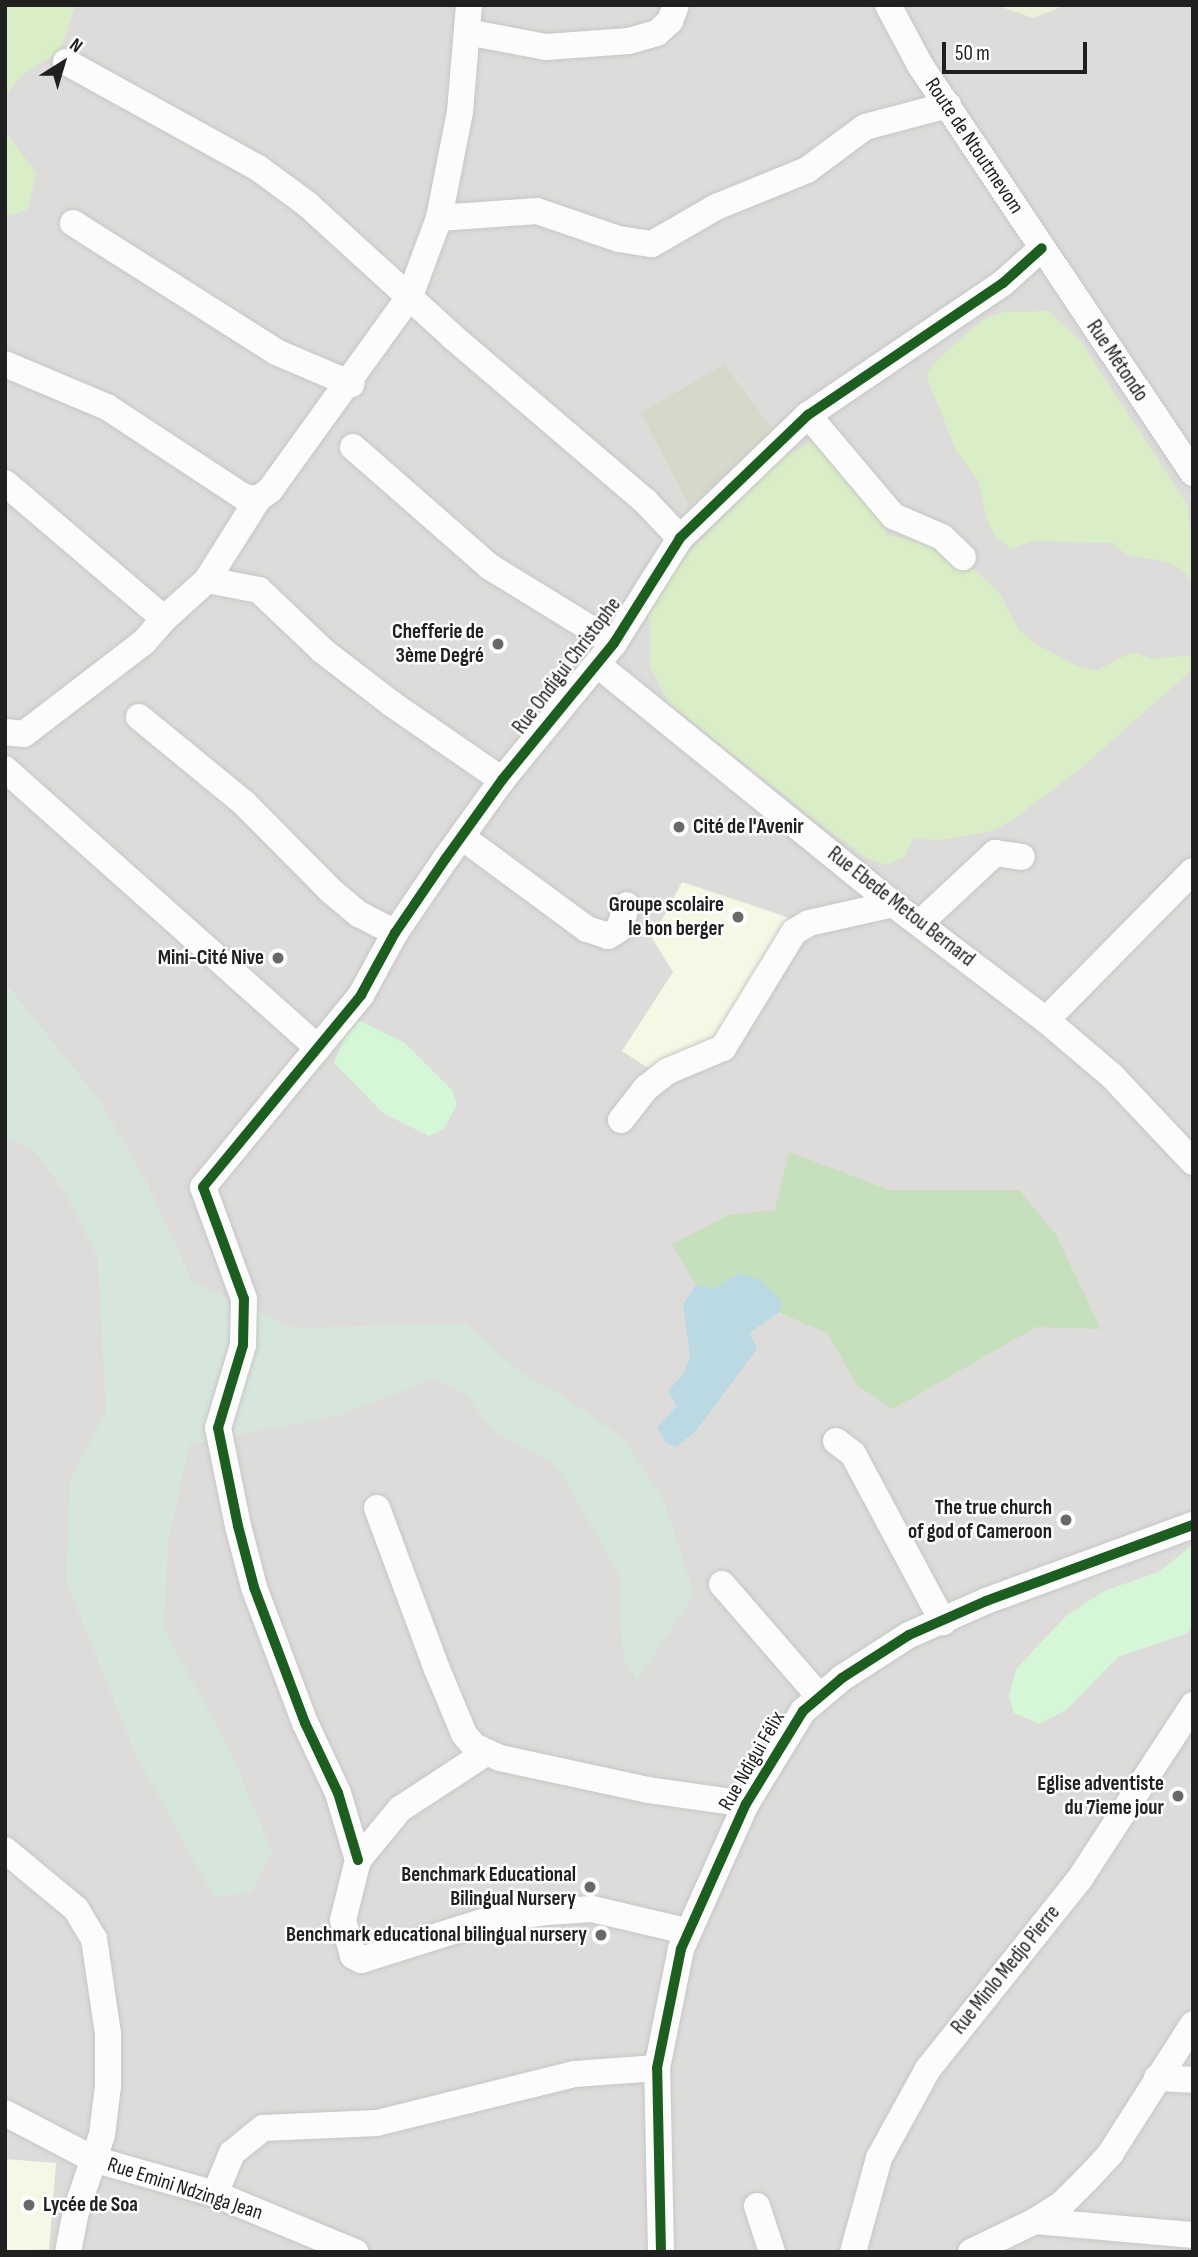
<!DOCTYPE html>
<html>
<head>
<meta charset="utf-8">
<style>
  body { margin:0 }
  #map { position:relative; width:1198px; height:2257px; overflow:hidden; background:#eeede9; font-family:"Sofia Sans Condensed",sans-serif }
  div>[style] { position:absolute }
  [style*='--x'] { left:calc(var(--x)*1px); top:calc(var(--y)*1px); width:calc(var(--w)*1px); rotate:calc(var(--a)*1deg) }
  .residential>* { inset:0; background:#dddcda }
  .education>* { inset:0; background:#f6f7e5 }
  .construction>* { inset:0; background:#d7d8ca }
  .farmland>* { inset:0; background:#edefdb }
  .grass>* { inset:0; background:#d9eec6 }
  .forest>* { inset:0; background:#c6dfbc }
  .wetland>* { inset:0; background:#d6e6dd }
  .park>* { inset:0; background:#d5f6d7 }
  .water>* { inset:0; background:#bad9e3 }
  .roads { filter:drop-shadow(0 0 2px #c7c6c5) drop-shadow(0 0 2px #c7c6c5) }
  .minor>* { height:26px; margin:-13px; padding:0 13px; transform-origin:13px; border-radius:13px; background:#fcfcfc }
  .cycleway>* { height:10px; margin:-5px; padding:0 5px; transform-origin:5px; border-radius:5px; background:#1b5e20 }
  .dots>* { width:19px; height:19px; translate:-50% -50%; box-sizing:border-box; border:4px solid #fff; border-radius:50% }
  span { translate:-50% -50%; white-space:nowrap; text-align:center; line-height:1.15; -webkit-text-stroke:5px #fff; paint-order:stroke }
  .street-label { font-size:21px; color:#202020 }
  .poi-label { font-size:21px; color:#202020; font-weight:700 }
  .right { translate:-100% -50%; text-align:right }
  .left { translate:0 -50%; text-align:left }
  .frame { position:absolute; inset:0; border:7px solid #202020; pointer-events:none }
  .north { position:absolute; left:28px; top:28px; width:70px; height:70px; -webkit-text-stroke:5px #fff; paint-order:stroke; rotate:37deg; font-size:19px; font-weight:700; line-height:28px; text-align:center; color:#202020 }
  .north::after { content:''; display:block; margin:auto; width:24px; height:32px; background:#202020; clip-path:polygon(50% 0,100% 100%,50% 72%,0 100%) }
  .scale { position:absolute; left:942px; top:42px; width:145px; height:32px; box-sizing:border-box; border:4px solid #202020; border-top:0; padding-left:9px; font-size:21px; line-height:24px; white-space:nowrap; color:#202020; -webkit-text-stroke:5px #fff; paint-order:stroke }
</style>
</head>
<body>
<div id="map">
  <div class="residential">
    <div style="clip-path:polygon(75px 5px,996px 5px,1033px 17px,1066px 5px,1193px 5px,1193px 2252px,5px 2252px,5px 1139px,33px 1148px,64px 1190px,98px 1257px,107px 1412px,294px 1328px,192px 1282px,148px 1186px,100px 1102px,5px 983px,5px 216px,28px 209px,36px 173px,5px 132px,5px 96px,20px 76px,60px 51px)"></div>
  </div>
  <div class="education">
    <div style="clip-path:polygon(682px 882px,790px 918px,721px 1043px,648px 1068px,622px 1051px,673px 972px,652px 938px)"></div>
    <div style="clip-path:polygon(5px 2159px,56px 2163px,49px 2249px,5px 2252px)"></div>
  </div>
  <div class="construction">
    <div style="clip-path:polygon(724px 364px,776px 434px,689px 505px,641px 413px)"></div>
  </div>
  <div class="farmland">
    <div style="clip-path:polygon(996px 5px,1066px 5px,1033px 18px)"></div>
  </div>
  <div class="grass">
    <div style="clip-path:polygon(5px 5px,75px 5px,60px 51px,20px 76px,5px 96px)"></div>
    <div style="clip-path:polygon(5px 132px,36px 173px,28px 209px,5px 216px)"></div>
    <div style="clip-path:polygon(1048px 311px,1080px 341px,1188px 506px,1193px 583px,1184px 571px,1167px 562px,1128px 555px,1111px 543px,1031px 541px,1012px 549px,996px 538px,987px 520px,979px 482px,956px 450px,926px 375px,938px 359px,984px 319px,1004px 312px)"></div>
    <div style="clip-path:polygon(843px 436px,887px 535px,949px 548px,998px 591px,1019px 630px,1036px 644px,1075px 665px,1096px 671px,1132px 652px,1152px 659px,1193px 655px,1193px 669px,1081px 768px,1011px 821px,993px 831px,953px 838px,934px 841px,914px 837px,905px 856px,887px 865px,865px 857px,809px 815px,668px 702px,650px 666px,650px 624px,644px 605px,671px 571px,785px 456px,821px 437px)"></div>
  </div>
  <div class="forest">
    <div style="clip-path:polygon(789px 1152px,889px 1190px,1019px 1190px,1056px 1235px,1101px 1329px,1036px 1327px,893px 1409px,857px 1385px,828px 1334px,779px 1312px,783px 1302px,740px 1273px,714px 1288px,696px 1285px,672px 1244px,728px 1215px,775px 1210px)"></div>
  </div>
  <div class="wetland">
    <div style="clip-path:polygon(5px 983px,100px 1102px,148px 1186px,192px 1282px,294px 1328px,466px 1323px,521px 1373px,560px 1394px,625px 1440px,665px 1503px,694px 1594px,637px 1681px,624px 1660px,619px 1619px,620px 1576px,557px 1466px,491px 1430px,468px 1396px,435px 1378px,338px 1416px,190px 1444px,168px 1543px,164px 1628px,232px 1755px,272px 1852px,252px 1892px,214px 1897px,136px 1755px,66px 1580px,70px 1480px,106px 1412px,98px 1257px,64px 1190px,33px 1148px,5px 1139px)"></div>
  </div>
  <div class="park">
    <div style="clip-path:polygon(359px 1020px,405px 1043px,452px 1090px,457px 1104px,444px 1129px,429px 1136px,383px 1113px,334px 1063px,345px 1037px)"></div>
    <div style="clip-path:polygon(1193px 1545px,1193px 1627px,1186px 1634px,1118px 1657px,1066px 1710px,1040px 1724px,1014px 1713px,1009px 1697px,1016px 1669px,1067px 1615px,1104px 1591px,1158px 1572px)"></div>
  </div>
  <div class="water">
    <div style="clip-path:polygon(740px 1273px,759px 1279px,783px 1302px,779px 1312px,750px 1333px,757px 1349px,695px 1432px,676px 1447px,666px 1443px,657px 1427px,677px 1406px,668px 1391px,684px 1373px,690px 1356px,683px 1304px,696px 1285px,714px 1288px)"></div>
  </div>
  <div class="roads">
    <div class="minor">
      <div style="--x:888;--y:5;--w:68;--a:61.9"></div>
      <div style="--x:920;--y:65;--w:491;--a:56.2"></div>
      <div style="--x:467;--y:32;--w:80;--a:10.8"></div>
      <div style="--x:546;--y:47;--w:83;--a:-4.1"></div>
      <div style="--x:629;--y:41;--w:29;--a:-16"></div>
      <div style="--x:657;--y:33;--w:18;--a:-43"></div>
      <div style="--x:670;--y:21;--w:17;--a:-69"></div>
      <div style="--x:66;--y:62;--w:219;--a:28.9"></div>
      <div style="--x:258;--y:168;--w:61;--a:36.3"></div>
      <div style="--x:307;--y:204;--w:197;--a:42.3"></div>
      <div style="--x:453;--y:337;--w:253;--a:40.5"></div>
      <div style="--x:645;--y:501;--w:51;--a:46.6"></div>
      <div style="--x:439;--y:218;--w:98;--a:-4.1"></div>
      <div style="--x:537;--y:211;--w:87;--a:18.9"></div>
      <div style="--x:619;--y:239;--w:33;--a:9"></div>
      <div style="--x:652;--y:244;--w:74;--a:-30"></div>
      <div style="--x:716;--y:207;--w:98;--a:-22.1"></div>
      <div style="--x:807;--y:170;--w:72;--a:-36.6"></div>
      <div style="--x:865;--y:127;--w:86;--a:-14.8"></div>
      <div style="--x:73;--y:223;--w:241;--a:32.4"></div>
      <div style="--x:276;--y:352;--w:82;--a:23.1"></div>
      <div style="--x:5;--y:364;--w:111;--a:22.9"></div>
      <div style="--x:107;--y:407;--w:164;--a:33.3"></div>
      <div style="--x:244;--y:497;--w:14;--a:8"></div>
      <div style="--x:258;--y:499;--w:15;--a:-37"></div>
      <div style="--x:270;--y:490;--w:239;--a:-54.2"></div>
      <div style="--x:410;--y:296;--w:83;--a:-69.6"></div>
      <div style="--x:439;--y:218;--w:108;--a:-78.8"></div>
      <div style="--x:460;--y:112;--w:107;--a:-85.2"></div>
      <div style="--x:808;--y:415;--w:132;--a:49.9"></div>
      <div style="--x:893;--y:516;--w:53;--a:23.2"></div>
      <div style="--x:942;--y:537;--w:29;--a:44"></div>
      <div style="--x:353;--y:447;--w:182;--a:41.2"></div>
      <div style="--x:490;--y:567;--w:145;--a:31.5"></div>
      <div style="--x:5;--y:483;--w:209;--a:40.5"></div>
      <div style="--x:164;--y:619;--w:58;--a:-42.2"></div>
      <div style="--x:207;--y:580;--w:96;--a:-57.8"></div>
      <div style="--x:207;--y:580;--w:53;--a:10.9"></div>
      <div style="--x:259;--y:590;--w:88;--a:43.6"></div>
      <div style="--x:323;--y:651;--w:87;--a:37.5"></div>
      <div style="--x:392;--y:704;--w:134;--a:34.6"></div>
      <div style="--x:598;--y:665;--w:380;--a:39"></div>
      <div style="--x:893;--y:904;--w:192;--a:37.2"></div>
      <div style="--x:1046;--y:1020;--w:87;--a:40.3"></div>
      <div style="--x:1112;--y:1076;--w:118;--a:46.7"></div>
      <div style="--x:139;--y:717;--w:136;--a:39.3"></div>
      <div style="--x:244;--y:803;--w:122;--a:45.3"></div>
      <div style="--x:330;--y:890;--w:38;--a:40"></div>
      <div style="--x:359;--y:914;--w:41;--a:27.8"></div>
      <div style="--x:5;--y:732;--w:19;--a:6"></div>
      <div style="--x:24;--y:734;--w:151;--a:-37.5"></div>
      <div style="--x:144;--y:642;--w:30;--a:-49"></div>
      <div style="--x:5;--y:769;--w:419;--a:41.7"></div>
      <div style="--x:462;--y:837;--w:155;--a:36.4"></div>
      <div style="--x:587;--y:929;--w:22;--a:18"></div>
      <div style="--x:608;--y:936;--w:13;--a:-32"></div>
      <div style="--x:619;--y:929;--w:25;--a:-72"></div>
      <div style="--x:920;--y:923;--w:103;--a:-43"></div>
      <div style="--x:995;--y:853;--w:27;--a:8"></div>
      <div style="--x:1046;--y:1020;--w:209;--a:-45.4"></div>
      <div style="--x:621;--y:1120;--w:41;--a:-52"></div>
      <div style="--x:646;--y:1088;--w:28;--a:-38"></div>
      <div style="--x:668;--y:1071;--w:60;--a:-22.7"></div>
      <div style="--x:723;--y:1048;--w:136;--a:-58.5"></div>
      <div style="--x:794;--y:932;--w:17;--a:-31"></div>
      <div style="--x:809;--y:923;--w:86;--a:-12.7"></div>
      <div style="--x:836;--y:1441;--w:21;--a:37"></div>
      <div style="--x:853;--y:1454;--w:191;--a:61.8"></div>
      <div style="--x:377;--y:1508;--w:172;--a:69.6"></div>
      <div style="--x:437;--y:1669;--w:70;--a:67.4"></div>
      <div style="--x:464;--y:1734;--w:16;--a:50"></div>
      <div style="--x:474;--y:1746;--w:29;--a:25"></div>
      <div style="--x:500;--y:1758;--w:151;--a:12.2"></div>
      <div style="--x:648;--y:1790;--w:99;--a:8.1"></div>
      <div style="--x:722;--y:1584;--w:148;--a:49.1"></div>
      <div style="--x:484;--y:1754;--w:100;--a:146.8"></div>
      <div style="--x:400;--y:1809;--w:66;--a:129.5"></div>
      <div style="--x:358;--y:1860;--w:62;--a:104"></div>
      <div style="--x:343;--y:1920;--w:37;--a:74"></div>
      <div style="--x:353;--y:1956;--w:9;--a:27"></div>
      <div style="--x:361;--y:1960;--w:134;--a:-17.4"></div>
      <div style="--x:489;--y:1920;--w:59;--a:-7.9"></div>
      <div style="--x:547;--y:1912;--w:45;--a:-3.8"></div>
      <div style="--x:592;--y:1909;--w:97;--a:13.2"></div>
      <div style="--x:5;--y:1850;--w:92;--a:39.7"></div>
      <div style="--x:76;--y:1909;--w:35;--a:59"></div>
      <div style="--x:94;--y:1939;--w:96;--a:81.6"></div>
      <div style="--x:108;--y:2034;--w:52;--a:90"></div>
      <div style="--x:108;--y:2086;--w:49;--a:97"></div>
      <div style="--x:102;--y:2135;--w:80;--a:108.9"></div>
      <div style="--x:76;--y:2211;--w:42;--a:101"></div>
      <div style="--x:358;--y:1860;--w:70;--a:-106.6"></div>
      <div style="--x:338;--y:1793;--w:77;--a:-115.2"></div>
      <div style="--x:305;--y:1723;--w:145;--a:-110.6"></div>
      <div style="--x:254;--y:1587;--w:63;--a:-104.7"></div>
      <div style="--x:238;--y:1526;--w:100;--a:-101.5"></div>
      <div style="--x:218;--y:1428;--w:87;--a:-73.2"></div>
      <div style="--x:243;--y:1345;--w:46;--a:-88.8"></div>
      <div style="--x:244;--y:1299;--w:119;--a:-110.1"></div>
      <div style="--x:203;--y:1187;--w:249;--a:-50.5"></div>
      <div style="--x:361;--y:995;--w:71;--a:-61.3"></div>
      <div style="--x:395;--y:933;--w:91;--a:-55.8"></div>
      <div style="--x:446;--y:858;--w:96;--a:-54.3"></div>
      <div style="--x:502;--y:780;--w:177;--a:-50.7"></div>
      <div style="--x:614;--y:643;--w:124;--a:-57.8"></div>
      <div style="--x:680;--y:538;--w:178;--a:-43.9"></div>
      <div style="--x:808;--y:415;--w:235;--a:-34.1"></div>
      <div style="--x:1003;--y:283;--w:52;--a:-41.9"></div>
      <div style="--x:1157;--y:2078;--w:36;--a:3"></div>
      <div style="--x:5;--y:2113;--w:99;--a:27.6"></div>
      <div style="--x:93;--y:2159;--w:127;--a:16"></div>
      <div style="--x:215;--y:2194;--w:152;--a:22.5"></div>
      <div style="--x:215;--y:2194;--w:44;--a:-67.5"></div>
      <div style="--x:232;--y:2153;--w:40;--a:-39"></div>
      <div style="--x:263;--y:2128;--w:114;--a:-2.5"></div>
      <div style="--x:377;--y:2123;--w:204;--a:-13.9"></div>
      <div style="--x:575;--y:2074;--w:82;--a:-4.2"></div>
      <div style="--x:757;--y:2206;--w:48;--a:71.9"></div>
      <div style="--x:1035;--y:2221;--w:159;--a:5.1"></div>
      <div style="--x:661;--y:2252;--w:184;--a:-91.2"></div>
      <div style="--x:657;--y:2068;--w:121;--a:-78.6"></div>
      <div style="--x:681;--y:1949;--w:159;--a:-65.9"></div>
      <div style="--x:746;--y:1804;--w:109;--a:-58.5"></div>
      <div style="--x:803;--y:1711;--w:51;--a:-40.2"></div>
      <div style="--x:842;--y:1678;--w:80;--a:-32.7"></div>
      <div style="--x:909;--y:1635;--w:84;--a:-23.8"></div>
      <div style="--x:986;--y:1601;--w:221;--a:-20.2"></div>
      <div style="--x:853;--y:2252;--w:98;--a:-74.5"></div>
      <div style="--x:879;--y:2158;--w:102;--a:-61.2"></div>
      <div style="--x:928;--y:2069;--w:242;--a:-51.4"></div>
      <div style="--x:1079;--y:1880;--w:209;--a:-56.9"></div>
      <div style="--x:971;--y:2252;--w:71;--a:-25.8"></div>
      <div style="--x:1035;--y:2221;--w:32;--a:-32"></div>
      <div style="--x:1062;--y:2204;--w:37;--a:-45"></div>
      <div style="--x:1088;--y:2178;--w:33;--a:-47"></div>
      <div style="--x:1110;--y:2154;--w:154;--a:-57.4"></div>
    </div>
  </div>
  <div class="cycleway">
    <div style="--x:358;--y:1860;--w:70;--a:-106.6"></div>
    <div style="--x:338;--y:1793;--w:77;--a:-115.2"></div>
    <div style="--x:305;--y:1723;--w:145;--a:-110.6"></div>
    <div style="--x:254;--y:1587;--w:63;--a:-104.7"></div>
    <div style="--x:238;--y:1526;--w:100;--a:-101.5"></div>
    <div style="--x:218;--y:1428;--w:87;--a:-73.2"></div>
    <div style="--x:243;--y:1345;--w:46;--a:-88.8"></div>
    <div style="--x:244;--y:1299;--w:119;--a:-110.1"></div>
    <div style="--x:203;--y:1187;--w:249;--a:-50.5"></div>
    <div style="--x:361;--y:995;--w:71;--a:-61.3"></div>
    <div style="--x:395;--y:933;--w:91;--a:-55.8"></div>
    <div style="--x:446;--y:858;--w:96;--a:-54.3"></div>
    <div style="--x:502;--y:780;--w:177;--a:-50.7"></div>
    <div style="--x:614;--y:643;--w:124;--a:-57.8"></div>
    <div style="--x:680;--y:538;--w:178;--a:-43.9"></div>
    <div style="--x:808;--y:415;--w:235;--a:-34.1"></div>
    <div style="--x:1003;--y:283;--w:52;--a:-41.9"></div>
    <div style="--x:661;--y:2252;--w:184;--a:-91.2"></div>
    <div style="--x:657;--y:2068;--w:121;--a:-78.6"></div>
    <div style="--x:681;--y:1949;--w:159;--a:-65.9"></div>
    <div style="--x:746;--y:1804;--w:109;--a:-58.5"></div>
    <div style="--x:803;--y:1711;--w:51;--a:-40.2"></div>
    <div style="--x:842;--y:1678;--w:80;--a:-32.7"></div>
    <div style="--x:909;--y:1635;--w:84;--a:-23.8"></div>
    <div style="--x:986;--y:1601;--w:221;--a:-20.2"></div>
  </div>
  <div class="dots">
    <div style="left:498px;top:644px;background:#686866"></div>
    <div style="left:679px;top:827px;background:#686866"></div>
    <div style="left:738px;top:917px;background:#686866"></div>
    <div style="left:278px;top:958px;background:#686866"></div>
    <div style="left:1066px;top:1520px;background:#686866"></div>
    <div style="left:1178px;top:1796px;background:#686866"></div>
    <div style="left:590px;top:1887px;background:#686866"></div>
    <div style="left:601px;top:1935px;background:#686866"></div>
    <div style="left:29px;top:2205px;background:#686866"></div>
  </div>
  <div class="street-label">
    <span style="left:974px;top:146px;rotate:56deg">Route de Ntoutmevom</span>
    <span style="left:1117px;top:361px;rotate:56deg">Rue Métondo</span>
    <span style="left:567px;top:666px;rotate:-53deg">Rue Ondigui Christophe</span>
    <span style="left:901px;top:907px;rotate:38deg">Rue Ebede Metou Bernard</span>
    <span style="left:752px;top:1761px;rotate:-60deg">Rue Ndigui Félix</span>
    <span style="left:1006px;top:1970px;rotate:-51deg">Rue Minlo Medjo Pierre</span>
    <span style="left:185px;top:2189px;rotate:18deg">Rue Emini Ndzinga Jean</span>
  </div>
  <div class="poi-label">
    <span class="right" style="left:484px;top:644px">Chefferie de<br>3ème Degré</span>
    <span class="left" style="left:693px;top:827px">Cité de l'Avenir</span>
    <span class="right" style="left:724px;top:917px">Groupe scolaire<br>le bon berger</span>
    <span class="right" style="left:264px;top:958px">Mini-Cité Nive</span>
    <span class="right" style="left:1052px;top:1520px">The true church<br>of god of Cameroon</span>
    <span class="right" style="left:1164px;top:1796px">Eglise adventiste<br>du 7ieme jour</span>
    <span class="right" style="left:576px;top:1887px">Benchmark Educational<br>Bilingual Nursery</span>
    <span class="right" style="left:587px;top:1935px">Benchmark educational bilingual nursery</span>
    <span class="left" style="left:43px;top:2205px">Lycée de Soa</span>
  </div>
  <div class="frame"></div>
  <div class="north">N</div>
  <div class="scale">50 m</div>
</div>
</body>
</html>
